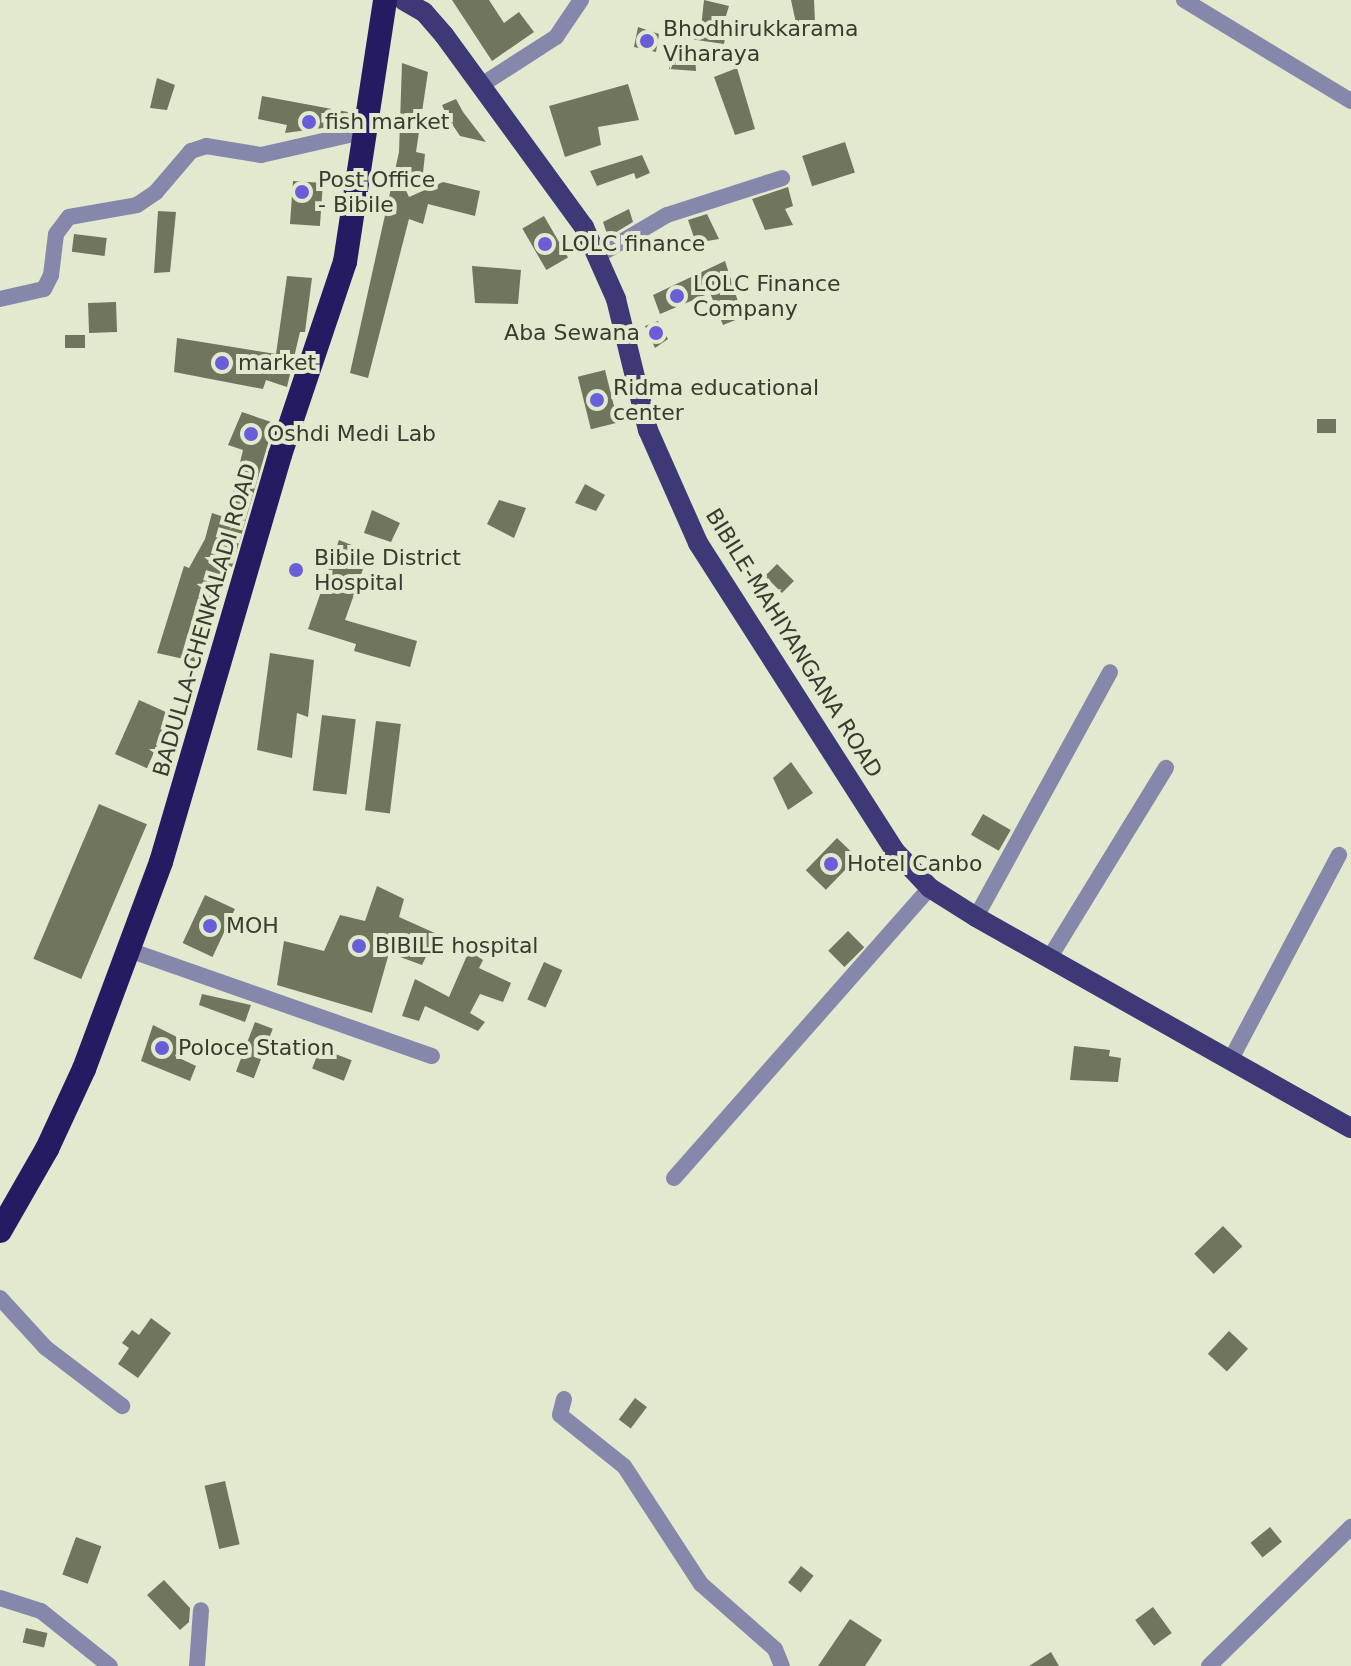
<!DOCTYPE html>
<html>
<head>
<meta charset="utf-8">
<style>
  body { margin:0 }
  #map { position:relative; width:1351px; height:1666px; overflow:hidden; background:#e3e9ce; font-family:"DejaVu Sans",sans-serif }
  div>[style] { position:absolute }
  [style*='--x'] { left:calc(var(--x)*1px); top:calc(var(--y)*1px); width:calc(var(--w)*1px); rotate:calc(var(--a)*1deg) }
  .building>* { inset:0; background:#70755d; transform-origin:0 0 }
  .minor>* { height:16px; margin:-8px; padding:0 8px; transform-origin:8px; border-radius:8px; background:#8587ab }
  .major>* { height:20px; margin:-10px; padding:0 10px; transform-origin:10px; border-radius:10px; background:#3c3976 }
  .highway>* { height:24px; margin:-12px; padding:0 12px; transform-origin:12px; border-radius:12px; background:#251b62 }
  .dots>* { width:22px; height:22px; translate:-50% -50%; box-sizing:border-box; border:4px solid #e3e9ce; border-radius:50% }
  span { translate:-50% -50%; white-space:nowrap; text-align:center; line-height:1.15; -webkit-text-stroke:8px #e3e9ce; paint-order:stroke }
  .poi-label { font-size:22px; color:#383b30 }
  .left { translate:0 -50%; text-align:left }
  .right { translate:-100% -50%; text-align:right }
  .street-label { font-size:22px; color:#383b30 }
</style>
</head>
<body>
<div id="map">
  <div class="building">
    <div style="clip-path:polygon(452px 0,489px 0,504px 23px,519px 12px,534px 32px,492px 61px)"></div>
    <div style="clip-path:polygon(704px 0,729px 6px,721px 32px,726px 33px,724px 44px,690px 39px,691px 25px,701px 27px)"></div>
    <div style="clip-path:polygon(791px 0,814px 0,815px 22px,796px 23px)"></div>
    <div style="clip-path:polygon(638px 27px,659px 34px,656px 52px,634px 47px)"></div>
    <div style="clip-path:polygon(669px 55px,695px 56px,696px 71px,669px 69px)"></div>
    <div style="clip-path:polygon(402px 63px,428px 72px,416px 152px,425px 154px,423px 173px,403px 184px,409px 197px,443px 182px,480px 191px,475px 216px,428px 204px,423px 224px,409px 219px,368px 378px,350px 373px,399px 152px)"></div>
    <div style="clip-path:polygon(737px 68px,755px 129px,735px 135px,714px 77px)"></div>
    <div style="clip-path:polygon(157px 78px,175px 85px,167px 110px,150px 108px)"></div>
    <div style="clip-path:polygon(628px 84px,639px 120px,598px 127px,601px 145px,565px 157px,549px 106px)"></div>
    <div style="clip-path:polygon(262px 96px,348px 112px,345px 125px,285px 133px,287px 125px,258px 119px)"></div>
    <div style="clip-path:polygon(456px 99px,463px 112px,486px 142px,460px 136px,448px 118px,442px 105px)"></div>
    <div style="left:845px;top:142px;width:32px;height:45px;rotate:72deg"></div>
    <div style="clip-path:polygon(642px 155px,650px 173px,636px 179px,634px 173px,597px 186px,590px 171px)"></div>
    <div style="left:293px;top:181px;width:30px;height:43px;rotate:4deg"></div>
    <div style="clip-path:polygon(788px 187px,793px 206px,785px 209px,793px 225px,765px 230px,752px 199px)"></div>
    <div style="clip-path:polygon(629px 209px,633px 222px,608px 237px,603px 222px)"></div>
    <div style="clip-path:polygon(158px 211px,176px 212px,170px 272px,154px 273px)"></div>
    <div style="clip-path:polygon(707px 214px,719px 239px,696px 243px,688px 220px)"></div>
    <div style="left:544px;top:216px;width:48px;height:25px;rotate:60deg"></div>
    <div style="left:74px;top:234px;width:33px;height:18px;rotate:7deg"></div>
    <div style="clip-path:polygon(725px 261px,743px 317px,723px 325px,710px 293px,660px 314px,653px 295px)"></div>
    <div style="clip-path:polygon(472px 266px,521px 270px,518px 304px,475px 303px)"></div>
    <div style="clip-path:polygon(287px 276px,312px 278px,305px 332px,300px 332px,287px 387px,266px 380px,263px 389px,174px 372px,177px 338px,276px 354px)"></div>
    <div style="left:116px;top:302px;width:30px;height:28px;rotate:88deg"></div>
    <div style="clip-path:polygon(658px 321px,668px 339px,655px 348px,645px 326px)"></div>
    <div style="left:65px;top:335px;width:20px;height:13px"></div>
    <div style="left:605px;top:370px;width:54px;height:28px;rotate:76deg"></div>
    <div style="clip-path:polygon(242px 412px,274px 423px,232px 567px,224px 564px,197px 662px,157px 653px,184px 566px,189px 568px,205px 539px,212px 513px,224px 517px,232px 496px,243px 450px,228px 445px)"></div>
    <div style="left:1317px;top:419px;width:19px;height:14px"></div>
    <div style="clip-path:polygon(585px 484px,605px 495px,596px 511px,575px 503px)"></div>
    <div style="clip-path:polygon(499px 500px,526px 508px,514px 538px,487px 524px)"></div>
    <div style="clip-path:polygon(372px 510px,400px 523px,391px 542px,364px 533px)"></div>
    <div style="clip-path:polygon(339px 540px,369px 552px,345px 620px,417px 641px,410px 667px,354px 651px,356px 644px,308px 629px)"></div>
    <div style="left:777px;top:564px;width:24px;height:17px;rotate:45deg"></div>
    <div style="clip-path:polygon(270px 653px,314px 660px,308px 717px,297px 713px,292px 758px,257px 750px)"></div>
    <div style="left:139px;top:700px;width:35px;height:59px;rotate:24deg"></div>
    <div style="left:322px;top:715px;width:34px;height:76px;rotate:7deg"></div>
    <div style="left:376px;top:721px;width:25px;height:90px;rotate:7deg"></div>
    <div style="clip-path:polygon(791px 762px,813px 793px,788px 810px,773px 778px)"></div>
    <div style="left:99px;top:804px;width:52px;height:168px;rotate:23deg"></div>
    <div style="left:983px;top:814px;width:32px;height:24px;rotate:30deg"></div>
    <div style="left:837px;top:838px;width:28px;height:45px;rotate:44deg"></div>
    <div style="clip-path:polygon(377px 886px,404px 899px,399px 917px,437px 934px,422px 965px,389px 953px,372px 1013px,277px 985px,284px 941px,324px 951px,340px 915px,365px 921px)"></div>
    <div style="left:205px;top:895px;width:33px;height:53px;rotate:25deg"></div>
    <div style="left:848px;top:931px;width:23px;height:28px;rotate:45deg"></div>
    <div style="clip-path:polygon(469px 951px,483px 960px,479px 968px,511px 983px,503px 1002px,480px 994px,470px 1013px,485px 1022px,478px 1031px,425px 1006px,419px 1021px,402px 1016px,415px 979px,449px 997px)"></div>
    <div style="left:544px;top:962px;width:20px;height:41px;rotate:24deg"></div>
    <div style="clip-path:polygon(202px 994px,251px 1005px,245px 1022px,199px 1005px)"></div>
    <div style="left:255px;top:1022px;width:19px;height:53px;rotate:21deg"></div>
    <div style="clip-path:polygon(153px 1025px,183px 1040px,175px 1056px,196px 1066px,190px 1081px,141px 1061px)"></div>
    <div style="clip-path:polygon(1074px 1046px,1110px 1050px,1109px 1056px,1121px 1058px,1118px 1082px,1070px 1080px)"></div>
    <div style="left:320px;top:1048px;width:34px;height:22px;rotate:21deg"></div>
    <div style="left:1223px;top:1226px;width:28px;height:40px;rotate:46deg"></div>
    <div style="clip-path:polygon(151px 1318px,171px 1333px,138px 1378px,118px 1364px,129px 1348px,122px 1343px,132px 1330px,139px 1335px)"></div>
    <div style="left:1229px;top:1331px;width:26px;height:31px;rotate:43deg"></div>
    <div style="left:635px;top:1398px;width:15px;height:27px;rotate:37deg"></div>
    <div style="left:225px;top:1481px;width:65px;height:21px;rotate:77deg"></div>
    <div style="left:1270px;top:1527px;width:19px;height:25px;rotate:51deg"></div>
    <div style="left:76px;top:1537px;width:27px;height:40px;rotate:20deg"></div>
    <div style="left:801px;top:1566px;width:16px;height:21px;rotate:38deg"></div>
    <div style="clip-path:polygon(164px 1580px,190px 1608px,189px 1622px,180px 1630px,147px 1595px)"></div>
    <div style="left:1153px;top:1607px;width:32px;height:22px;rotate:54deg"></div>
    <div style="clip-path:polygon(850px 1619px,882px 1640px,865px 1666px,818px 1666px)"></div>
    <div style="left:26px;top:1628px;width:22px;height:15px;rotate:13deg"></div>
    <div style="clip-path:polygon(1051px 1652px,1059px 1666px,1029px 1666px)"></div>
  </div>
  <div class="minor">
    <div style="--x:1184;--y:0;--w:195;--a:31.2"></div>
    <div style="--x:483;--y:84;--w:87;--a:-32.8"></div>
    <div style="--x:556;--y:37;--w:45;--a:-56"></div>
    <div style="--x:599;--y:255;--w:79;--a:-30.5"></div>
    <div style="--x:667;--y:215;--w:121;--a:-17.8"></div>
    <div style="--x:0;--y:299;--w:45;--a:-12.8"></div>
    <div style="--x:44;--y:289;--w:16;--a:-63"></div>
    <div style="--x:51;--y:275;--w:41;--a:-83"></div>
    <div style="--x:56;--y:234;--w:21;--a:-53"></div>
    <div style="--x:69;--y:217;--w:69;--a:-10"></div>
    <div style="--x:137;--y:205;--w:23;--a:-34"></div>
    <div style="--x:156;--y:192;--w:54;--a:-49.5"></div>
    <div style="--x:191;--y:151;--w:16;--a:-18"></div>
    <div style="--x:206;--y:146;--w:56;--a:9.3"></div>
    <div style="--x:261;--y:155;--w:104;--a:-12.8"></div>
    <div style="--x:976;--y:917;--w:279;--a:-61.3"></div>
    <div style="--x:129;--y:950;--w:321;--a:19.3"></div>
    <div style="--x:1050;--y:957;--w:222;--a:-58.5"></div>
    <div style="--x:1231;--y:1059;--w:231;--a:-62.1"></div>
    <div style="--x:674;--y:1178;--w:387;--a:-48.6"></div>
    <div style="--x:0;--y:1298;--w:68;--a:47.4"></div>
    <div style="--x:46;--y:1348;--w:96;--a:37.3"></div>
    <div style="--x:564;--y:1399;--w:16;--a:104"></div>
    <div style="--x:560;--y:1415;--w:82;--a:38.6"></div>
    <div style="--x:624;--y:1466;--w:141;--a:56.9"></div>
    <div style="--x:701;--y:1584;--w:98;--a:41.3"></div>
    <div style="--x:775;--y:1649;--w:18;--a:68"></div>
    <div style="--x:0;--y:1598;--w:43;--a:17.6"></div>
    <div style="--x:41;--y:1611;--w:88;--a:38.6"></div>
    <div style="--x:197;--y:1666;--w:56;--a:-85.9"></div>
    <div style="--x:1209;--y:1666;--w:199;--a:-44.4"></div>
  </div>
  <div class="major">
    <div style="--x:403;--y:0;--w:24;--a:30"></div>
    <div style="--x:424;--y:12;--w:30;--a:49"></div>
    <div style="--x:444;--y:35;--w:238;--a:53.9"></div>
    <div style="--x:584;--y:227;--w:79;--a:66"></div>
    <div style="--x:616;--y:299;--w:135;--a:76.3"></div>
    <div style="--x:648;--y:430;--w:124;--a:66.1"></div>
    <div style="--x:698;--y:543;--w:366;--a:57.4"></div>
    <div style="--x:895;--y:851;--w:51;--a:46.6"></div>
    <div style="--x:930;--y:888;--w:54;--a:32.2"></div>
    <div style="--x:976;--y:917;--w:430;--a:29.4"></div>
  </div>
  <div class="highway">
    <div style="--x:0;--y:1231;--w:95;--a:-60.2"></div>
    <div style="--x:47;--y:1149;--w:88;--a:-65.2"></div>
    <div style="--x:84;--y:1069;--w:221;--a:-69.6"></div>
    <div style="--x:161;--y:862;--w:424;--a:-73.7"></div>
    <div style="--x:280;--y:455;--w:204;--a:-71.4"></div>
    <div style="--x:345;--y:262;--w:265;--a:-81.3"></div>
  </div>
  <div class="dots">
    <div style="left:647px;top:41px;background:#685ed8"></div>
    <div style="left:309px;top:122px;background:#685ed8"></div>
    <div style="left:302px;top:192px;background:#685ed8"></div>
    <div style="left:545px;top:244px;background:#685ed8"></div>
    <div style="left:677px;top:296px;background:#685ed8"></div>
    <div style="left:656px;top:333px;background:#685ed8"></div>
    <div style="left:222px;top:363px;background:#685ed8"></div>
    <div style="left:597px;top:400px;background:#685ed8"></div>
    <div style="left:251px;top:434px;background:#685ed8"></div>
    <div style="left:296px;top:570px;background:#685ed8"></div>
    <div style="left:831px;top:864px;background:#685ed8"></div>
    <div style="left:210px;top:926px;background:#685ed8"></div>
    <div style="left:359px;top:946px;background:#685ed8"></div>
    <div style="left:162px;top:1048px;background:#685ed8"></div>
  </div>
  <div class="poi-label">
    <span class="left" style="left:663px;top:41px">Bhodhirukkarama<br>Viharaya</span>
    <span class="left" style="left:325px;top:122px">fish market</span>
    <span class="left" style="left:318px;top:192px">Post Office<br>- Bibile</span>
    <span class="left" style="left:561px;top:244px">LOLC finance</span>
    <span class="left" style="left:693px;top:296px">LOLC Finance<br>Company</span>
    <span class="right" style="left:640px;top:333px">Aba Sewana</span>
    <span class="left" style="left:238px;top:363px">market</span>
    <span class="left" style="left:613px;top:400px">Ridma educational<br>center</span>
    <span class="left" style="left:267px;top:434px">Oshdi Medi Lab</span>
    <span class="left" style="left:314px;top:570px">Bibile District<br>Hospital</span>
    <span class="left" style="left:847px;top:864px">Hotel Canbo</span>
    <span class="left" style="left:226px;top:926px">MOH</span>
    <span class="left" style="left:375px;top:946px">BIBILE hospital</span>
    <span class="left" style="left:178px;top:1048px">Poloce Station</span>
  </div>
  <div class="street-label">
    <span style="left:205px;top:620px;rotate:-74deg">BADULLA-CHENKALADI ROAD</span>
    <span style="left:794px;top:643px;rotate:58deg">BIBILE-MAHIYANGANA ROAD</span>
  </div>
</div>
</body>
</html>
